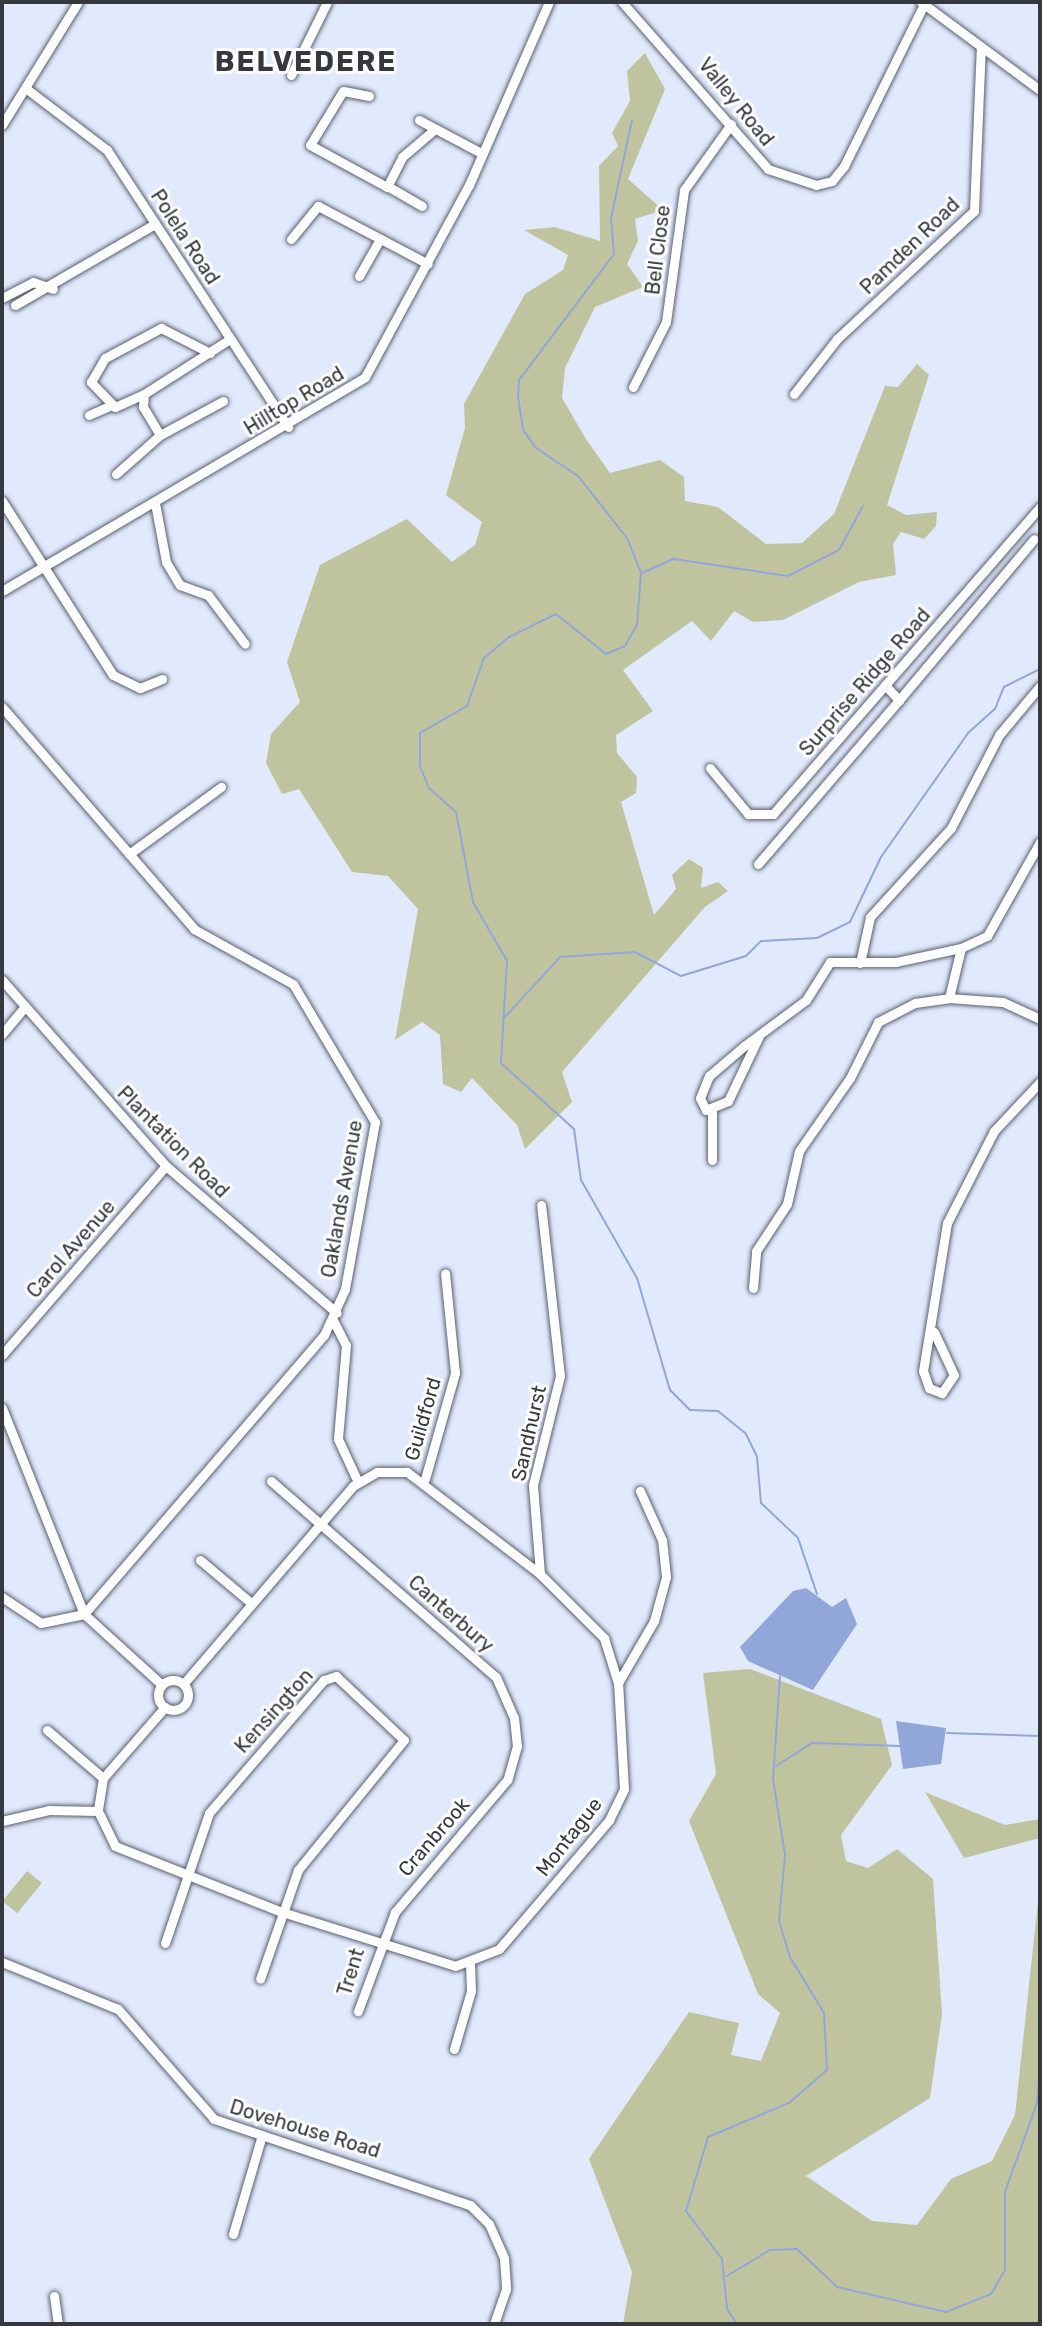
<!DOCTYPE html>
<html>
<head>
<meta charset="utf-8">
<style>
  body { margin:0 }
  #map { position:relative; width:1042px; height:2326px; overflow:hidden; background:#e1e9fc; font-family:Rubik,sans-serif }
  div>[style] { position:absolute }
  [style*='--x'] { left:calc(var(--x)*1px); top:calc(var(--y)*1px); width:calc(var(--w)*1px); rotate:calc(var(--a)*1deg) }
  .green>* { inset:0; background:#bfc49f; transform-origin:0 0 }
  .water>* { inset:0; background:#91a7d9 }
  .stream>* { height:2px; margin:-1px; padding:0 1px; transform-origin:1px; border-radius:1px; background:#91a7d9 }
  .roads { filter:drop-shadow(0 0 2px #596070) drop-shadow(0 0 2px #596070) }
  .street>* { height:9px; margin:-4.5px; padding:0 4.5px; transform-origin:4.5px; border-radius:4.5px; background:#fff }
  .street>.ring { margin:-4.5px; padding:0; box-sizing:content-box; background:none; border:9px solid #fff; border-radius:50% }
  span { translate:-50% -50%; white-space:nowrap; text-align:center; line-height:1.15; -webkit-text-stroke:6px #fff; paint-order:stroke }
  .street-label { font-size:20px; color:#35383f }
  .district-label { font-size:28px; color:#35383f; font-weight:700; letter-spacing:2px }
  .frame { position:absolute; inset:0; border:4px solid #35383f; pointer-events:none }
</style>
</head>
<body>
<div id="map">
  <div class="green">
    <div style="clip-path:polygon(645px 53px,665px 89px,628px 179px,663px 210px,635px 219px,638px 241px,627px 264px,643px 287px,595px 307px,565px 368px,562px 398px,586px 439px,610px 473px,660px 460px,684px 477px,685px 501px,718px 507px,766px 544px,802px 543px,834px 514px,885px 386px,898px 387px,917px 364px,929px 375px,887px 505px,906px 515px,937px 512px,936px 526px,924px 539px,901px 532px,893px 544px,896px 575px,859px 582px,783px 620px,753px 622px,734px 611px,711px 641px,692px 621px,623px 670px,653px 711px,616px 735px,617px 753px,637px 777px,636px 793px,621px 802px,654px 915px,676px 889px,672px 875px,689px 859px,703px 868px,701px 888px,718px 882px,728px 891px,705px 907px,562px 1072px,572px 1102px,525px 1149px,517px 1125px,472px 1078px,461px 1092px,443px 1084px,440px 1035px,422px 1022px,395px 1040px,418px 909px,388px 876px,352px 872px,299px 789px,282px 794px,266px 763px,271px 734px,300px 702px,287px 662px,320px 565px,407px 519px,452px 562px,475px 545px,482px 522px,446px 495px,465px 428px,464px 404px,525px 294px,563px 270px,568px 255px,524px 230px,555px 227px,600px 241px,599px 166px,618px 146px,612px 133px,630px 101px,627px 71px)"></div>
    <div style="clip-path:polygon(750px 1669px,881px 1719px,892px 1765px,841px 1835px,846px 1861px,868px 1868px,897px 1849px,933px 1879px,942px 2014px,930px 2098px,806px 2176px,872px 2221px,917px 2225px,951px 2179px,992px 2161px,1015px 2115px,1040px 1883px,1040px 2324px,623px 2324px,632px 2272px,589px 2159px,689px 2012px,739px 2023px,731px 2055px,761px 2061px,780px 2013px,758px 1994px,689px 1821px,716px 1774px,703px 1673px)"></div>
    <div style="clip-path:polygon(925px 1792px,1005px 1825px,1040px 1819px,1040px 1838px,964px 1858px)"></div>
    <div style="left:27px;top:1871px;width:19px;height:39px;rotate:39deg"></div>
  </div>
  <div class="water">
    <div style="clip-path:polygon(806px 1588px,832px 1607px,846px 1598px,857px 1624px,813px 1690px,748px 1661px,740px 1647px,793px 1591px)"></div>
    <div style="clip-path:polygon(896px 1721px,946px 1728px,941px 1764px,903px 1769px)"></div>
  </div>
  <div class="stream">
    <div style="--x:632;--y:120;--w:101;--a:102"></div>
    <div style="--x:611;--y:219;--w:35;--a:85"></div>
    <div style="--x:614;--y:254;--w:158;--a:127"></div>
    <div style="--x:519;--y:380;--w:17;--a:93"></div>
    <div style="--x:518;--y:397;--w:33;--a:81"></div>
    <div style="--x:523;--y:430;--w:22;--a:54"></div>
    <div style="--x:536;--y:448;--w:50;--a:33.7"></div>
    <div style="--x:578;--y:476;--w:79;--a:51.7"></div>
    <div style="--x:627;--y:538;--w:38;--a:68"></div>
    <div style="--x:641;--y:573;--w:52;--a:94.4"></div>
    <div style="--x:637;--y:625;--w:24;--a:120"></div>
    <div style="--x:625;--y:646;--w:21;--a:157"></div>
    <div style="--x:606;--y:654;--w:64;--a:-141.3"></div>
    <div style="--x:556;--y:614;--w:52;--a:153.9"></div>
    <div style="--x:509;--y:637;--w:33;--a:140"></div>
    <div style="--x:484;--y:658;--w:51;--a:109.5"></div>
    <div style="--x:467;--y:706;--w:54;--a:150.1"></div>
    <div style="--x:420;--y:733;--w:33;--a:90"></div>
    <div style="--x:420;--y:766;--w:24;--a:68"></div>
    <div style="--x:429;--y:788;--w:36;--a:42"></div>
    <div style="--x:456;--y:812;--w:92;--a:79.3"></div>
    <div style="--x:473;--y:902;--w:68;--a:60"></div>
    <div style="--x:507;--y:961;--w:102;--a:93.4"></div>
    <div style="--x:501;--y:1063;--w:98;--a:42.1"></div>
    <div style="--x:574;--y:1129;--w:51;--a:82.2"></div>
    <div style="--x:581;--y:1180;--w:113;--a:60.3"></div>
    <div style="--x:637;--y:1278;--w:117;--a:73.6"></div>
    <div style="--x:670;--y:1390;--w:28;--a:45"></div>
    <div style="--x:690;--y:1410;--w:28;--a:2"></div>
    <div style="--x:718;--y:1411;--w:36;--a:39"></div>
    <div style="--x:746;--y:1434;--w:25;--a:64"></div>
    <div style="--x:757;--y:1457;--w:46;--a:85"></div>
    <div style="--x:761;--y:1503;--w:51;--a:43.4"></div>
    <div style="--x:798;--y:1538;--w:59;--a:71.3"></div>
    <div style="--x:642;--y:573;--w:35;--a:-24"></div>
    <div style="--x:674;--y:559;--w:115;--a:8.5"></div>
    <div style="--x:788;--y:576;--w:57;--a:-27"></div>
    <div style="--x:839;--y:550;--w:50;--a:-61.4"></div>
    <div style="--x:504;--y:1018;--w:83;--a:-47.4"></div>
    <div style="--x:560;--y:957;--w:75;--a:-3.8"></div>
    <div style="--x:635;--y:952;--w:52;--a:27.6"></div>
    <div style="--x:681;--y:976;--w:68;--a:-17.1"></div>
    <div style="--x:746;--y:956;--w:21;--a:-45"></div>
    <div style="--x:761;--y:941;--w:56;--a:-3.1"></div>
    <div style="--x:817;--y:938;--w:37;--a:-26"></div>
    <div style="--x:850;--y:922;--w:72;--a:-64.5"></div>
    <div style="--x:881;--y:857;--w:151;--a:-54.9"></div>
    <div style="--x:968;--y:733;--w:36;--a:-42"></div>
    <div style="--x:995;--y:709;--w:24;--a:-68"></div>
    <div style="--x:1004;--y:687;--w:40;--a:-26.6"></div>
    <div style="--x:947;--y:1733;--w:93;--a:1.8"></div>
    <div style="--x:776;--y:1766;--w:43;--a:-32.6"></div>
    <div style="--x:812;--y:1743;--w:88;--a:2"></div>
    <div style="--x:727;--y:2276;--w:50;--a:-31.2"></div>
    <div style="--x:770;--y:2250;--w:27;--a:-2"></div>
    <div style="--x:797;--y:2249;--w:55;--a:43.5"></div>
    <div style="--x:837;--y:2287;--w:112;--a:12.9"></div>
    <div style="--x:946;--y:2312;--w:48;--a:-21.8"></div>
    <div style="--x:991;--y:2294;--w:28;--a:-60"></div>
    <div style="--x:1005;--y:2270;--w:78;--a:-90"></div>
    <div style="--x:1005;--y:2192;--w:95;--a:-70.2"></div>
    <div style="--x:1037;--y:2103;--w:32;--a:-85"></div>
    <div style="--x:737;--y:2324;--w:18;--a:-124"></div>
    <div style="--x:727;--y:2309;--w:50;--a:-95.7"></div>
    <div style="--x:722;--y:2259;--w:60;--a:-126.9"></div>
    <div style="--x:686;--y:2211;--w:77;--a:-73.4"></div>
    <div style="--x:708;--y:2137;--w:88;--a:-22.8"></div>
    <div style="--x:789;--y:2103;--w:50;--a:-41"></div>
    <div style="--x:827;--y:2070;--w:57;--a:-93"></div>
    <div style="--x:824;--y:2013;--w:66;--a:-121.3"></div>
    <div style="--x:790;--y:1957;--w:38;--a:-107"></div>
    <div style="--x:779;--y:1921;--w:66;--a:-84.8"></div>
    <div style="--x:785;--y:1855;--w:77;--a:-99"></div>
    <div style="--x:773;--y:1779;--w:103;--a:-86.1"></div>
  </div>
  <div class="roads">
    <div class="street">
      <div style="--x:622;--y:2;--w:222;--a:48.8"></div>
      <div style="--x:768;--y:169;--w:51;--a:18.4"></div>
      <div style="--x:816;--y:185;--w:16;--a:-14"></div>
      <div style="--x:832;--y:181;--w:19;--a:-51"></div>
      <div style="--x:844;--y:166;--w:183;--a:-63.7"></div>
      <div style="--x:921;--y:2;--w:148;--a:36.5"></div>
      <div style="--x:291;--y:75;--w:81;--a:-63.7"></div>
      <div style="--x:28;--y:90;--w:99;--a:37.2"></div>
      <div style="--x:107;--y:150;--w:331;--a:56.8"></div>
      <div style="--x:369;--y:96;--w:26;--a:-169"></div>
      <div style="--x:343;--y:91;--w:63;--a:121.4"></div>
      <div style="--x:310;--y:145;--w:88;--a:28.6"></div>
      <div style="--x:387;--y:187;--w:34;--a:-63"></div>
      <div style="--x:402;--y:157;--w:43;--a:-40.3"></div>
      <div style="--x:419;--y:120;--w:72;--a:28"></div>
      <div style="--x:2;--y:125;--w:145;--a:-58.3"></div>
      <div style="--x:389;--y:187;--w:38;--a:30"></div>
      <div style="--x:291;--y:239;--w:43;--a:-50.7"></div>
      <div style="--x:318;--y:206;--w:124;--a:27.8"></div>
      <div style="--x:359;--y:276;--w:43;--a:-60.4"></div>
      <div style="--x:2;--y:298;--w:35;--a:-27"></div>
      <div style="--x:33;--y:282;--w:21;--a:19"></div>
      <div style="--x:15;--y:305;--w:162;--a:-30.1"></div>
      <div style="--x:633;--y:387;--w:73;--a:-63.1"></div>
      <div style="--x:666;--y:322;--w:133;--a:-82.2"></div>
      <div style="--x:684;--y:190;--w:81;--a:-54.5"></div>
      <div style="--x:144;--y:394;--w:32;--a:156"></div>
      <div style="--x:115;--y:407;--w:35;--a:-134"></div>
      <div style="--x:91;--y:382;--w:28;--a:-60"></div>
      <div style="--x:105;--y:358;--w:64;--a:-28.2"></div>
      <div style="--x:161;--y:328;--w:55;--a:27"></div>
      <div style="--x:794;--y:394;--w:70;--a:-52"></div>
      <div style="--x:837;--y:339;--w:187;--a:-43.1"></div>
      <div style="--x:974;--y:211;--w:164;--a:-87.6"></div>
      <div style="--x:223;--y:401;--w:72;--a:151.6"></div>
      <div style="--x:160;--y:435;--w:33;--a:-121"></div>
      <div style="--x:143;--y:407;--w:13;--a:-86"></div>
      <div style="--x:144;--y:394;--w:102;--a:-32.6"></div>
      <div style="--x:89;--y:415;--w:22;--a:-24"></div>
      <div style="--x:116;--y:474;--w:59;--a:-41.6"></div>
      <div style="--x:2;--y:501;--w:206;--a:57.5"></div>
      <div style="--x:113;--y:675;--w:30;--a:26"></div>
      <div style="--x:140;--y:688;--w:24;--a:-22"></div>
      <div style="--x:155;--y:503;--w:60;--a:79.4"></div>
      <div style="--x:166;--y:562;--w:27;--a:59"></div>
      <div style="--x:180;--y:585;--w:30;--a:20"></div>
      <div style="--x:208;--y:595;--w:61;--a:52.9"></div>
      <div style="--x:2;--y:591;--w:421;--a:-30.5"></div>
      <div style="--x:365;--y:377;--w:218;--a:-61.6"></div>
      <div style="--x:469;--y:185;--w:200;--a:-66.4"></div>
      <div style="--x:885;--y:685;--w:21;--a:47"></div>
      <div style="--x:899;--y:700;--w:210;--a:-50"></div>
      <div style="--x:2;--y:707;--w:294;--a:49.1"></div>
      <div style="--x:194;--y:929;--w:113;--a:29.1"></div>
      <div style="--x:293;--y:984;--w:161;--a:59.3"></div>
      <div style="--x:375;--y:1122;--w:170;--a:100.2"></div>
      <div style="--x:345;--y:1289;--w:51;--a:114.5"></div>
      <div style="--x:324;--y:1335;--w:368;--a:130.7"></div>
      <div style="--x:84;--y:1614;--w:44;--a:168.2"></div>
      <div style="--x:41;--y:1623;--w:47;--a:-146.3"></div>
      <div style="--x:710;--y:768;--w:60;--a:50.4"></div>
      <div style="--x:748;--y:814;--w:25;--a:0"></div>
      <div style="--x:773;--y:814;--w:407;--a:-49"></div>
      <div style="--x:129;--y:854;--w:114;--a:-36.1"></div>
      <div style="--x:758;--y:864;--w:216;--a:-49.3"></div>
      <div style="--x:860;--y:963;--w:47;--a:-77.7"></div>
      <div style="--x:870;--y:917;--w:120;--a:-47.7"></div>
      <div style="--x:951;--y:828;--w:105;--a:-62.7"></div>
      <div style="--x:999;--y:735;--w:64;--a:-50.1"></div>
      <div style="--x:2;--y:980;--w:248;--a:48.6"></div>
      <div style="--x:166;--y:1166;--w:225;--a:40.7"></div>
      <div style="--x:949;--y:998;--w:51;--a:-76.5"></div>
      <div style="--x:961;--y:948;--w:29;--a:-25"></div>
      <div style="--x:987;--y:936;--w:108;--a:-60.6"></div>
      <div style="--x:2;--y:1034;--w:31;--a:-50"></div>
      <div style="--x:759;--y:1036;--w:72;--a:115.5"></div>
      <div style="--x:728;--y:1101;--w:24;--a:158"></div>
      <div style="--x:706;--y:1110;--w:13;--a:-117"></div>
      <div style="--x:700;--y:1098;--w:24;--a:-68"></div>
      <div style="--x:709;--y:1076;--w:46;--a:-40.6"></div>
      <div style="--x:744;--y:1046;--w:77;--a:-36.6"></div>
      <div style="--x:806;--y:1000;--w:45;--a:-57.7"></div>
      <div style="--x:830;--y:962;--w:66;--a:0"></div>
      <div style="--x:896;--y:962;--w:66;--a:-12.2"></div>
      <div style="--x:712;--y:1160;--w:49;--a:-90"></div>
      <div style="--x:753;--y:1288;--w:37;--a:-85"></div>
      <div style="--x:756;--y:1251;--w:56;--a:-56.6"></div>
      <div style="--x:787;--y:1204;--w:54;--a:-77.2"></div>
      <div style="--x:799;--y:1151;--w:89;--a:-55.1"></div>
      <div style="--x:850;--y:1078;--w:63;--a:-63.4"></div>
      <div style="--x:878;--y:1022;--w:42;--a:-27.2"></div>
      <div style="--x:915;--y:1003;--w:34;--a:-8"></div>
      <div style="--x:949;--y:998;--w:54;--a:4.2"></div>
      <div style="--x:1003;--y:1002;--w:41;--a:24.7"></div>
      <div style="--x:333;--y:1320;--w:28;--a:63"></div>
      <div style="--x:346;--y:1345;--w:94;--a:94.9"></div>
      <div style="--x:338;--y:1439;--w:47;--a:65.1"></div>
      <div style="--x:934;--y:1332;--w:47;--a:65.1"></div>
      <div style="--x:954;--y:1375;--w:22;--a:124"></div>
      <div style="--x:942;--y:1393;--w:14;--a:-159"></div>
      <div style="--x:929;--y:1388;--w:18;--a:-109"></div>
      <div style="--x:923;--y:1371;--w:150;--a:-80.8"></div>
      <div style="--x:947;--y:1223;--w:103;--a:-62.9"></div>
      <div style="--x:994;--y:1131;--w:67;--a:-46.8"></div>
      <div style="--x:2;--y:1355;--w:250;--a:-49.1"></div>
      <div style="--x:2;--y:1408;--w:222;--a:68.3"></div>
      <div style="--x:84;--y:1614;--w:105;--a:42.3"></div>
      <div style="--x:425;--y:1479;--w:110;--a:-74.2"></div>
      <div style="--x:455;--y:1373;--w:100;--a:-95.7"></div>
      <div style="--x:271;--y:1481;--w:298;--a:41.1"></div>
      <div style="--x:496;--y:1677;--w:45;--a:66.3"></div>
      <div style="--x:514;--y:1718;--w:28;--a:84"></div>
      <div style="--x:517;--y:1746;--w:35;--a:106"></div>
      <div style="--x:507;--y:1780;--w:173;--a:130.3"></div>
      <div style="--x:395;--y:1912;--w:106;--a:110.5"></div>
      <div style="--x:200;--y:1560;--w:67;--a:40.1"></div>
      <div style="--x:540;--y:1574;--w:89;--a:-94.5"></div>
      <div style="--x:533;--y:1485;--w:112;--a:-76.1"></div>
      <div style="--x:560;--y:1376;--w:172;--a:-96.3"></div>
      <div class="ring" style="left:158px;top:1680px;width:21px;height:21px"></div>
      <div style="--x:618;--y:1683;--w:72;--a:-59.9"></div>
      <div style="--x:654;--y:1621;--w:46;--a:-74.7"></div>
      <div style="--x:666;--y:1577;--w:37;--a:-96"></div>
      <div style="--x:662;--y:1540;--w:54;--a:-114.2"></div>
      <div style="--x:165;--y:1707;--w:94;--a:131.1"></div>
      <div style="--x:103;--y:1778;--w:33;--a:99"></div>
      <div style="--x:98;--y:1811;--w:39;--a:64"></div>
      <div style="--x:115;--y:1846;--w:180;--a:21.6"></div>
      <div style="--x:282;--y:1912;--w:181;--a:17.3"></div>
      <div style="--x:455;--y:1966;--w:47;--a:-21.1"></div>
      <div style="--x:499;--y:1949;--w:170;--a:-49.5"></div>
      <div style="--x:609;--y:1820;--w:34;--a:-64"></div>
      <div style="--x:624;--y:1789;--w:106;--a:-93.2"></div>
      <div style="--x:618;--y:1683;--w:47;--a:-107.3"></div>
      <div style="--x:604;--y:1638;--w:91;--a:-135"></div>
      <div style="--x:540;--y:1574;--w:168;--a:-142.5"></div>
      <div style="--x:407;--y:1472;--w:30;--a:180"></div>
      <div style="--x:377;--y:1472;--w:28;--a:150"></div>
      <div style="--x:353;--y:1486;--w:261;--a:130.6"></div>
      <div style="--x:47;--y:1730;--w:74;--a:40.6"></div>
      <div style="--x:2;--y:1821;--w:48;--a:-13.2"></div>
      <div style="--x:49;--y:1810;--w:49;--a:1.2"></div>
      <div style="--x:165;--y:1943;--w:137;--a:-71.3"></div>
      <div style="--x:209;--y:1813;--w:176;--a:-49.2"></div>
      <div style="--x:324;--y:1680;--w:13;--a:-18"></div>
      <div style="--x:336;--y:1676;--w:93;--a:43.3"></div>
      <div style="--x:404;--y:1740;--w:168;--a:129.2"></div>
      <div style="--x:298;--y:1870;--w:115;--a:109.2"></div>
      <div style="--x:2;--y:1962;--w:125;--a:22.1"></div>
      <div style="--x:118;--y:2009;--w:146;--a:48.9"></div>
      <div style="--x:214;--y:2119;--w:270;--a:18.6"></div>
      <div style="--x:470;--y:2205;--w:27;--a:45"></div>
      <div style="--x:489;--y:2224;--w:37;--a:66"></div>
      <div style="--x:504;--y:2258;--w:31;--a:86"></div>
      <div style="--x:506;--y:2289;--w:37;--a:109"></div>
      <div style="--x:454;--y:2049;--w:60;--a:-73.7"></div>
      <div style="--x:471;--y:1991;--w:26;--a:-92"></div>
      <div style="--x:233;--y:2234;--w:103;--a:-73.7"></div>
      <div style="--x:54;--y:2296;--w:28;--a:82"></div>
    </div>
  </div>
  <div class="street-label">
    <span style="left:736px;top:102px;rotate:51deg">Valley Road</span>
    <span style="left:185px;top:237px;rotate:57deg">Polela Road</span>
    <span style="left:910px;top:246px;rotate:-44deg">Pamden Road</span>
    <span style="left:658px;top:250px;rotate:-83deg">Bell Close</span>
    <span style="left:294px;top:401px;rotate:-31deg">Hilltop Road</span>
    <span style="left:865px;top:682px;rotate:-49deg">Surprise Ridge Road</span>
    <span style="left:173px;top:1142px;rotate:45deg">Plantation Road</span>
    <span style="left:342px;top:1199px;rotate:-80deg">Oaklands Avenue</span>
    <span style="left:71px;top:1249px;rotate:-49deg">Carol Avenue</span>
    <span style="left:423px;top:1419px;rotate:-74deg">Guildford</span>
    <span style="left:529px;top:1433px;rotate:-77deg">Sandhurst</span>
    <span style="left:451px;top:1614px;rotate:41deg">Canterbury</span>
    <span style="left:274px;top:1711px;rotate:-48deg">Kensington</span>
    <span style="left:434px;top:1837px;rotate:-49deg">Cranbrook</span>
    <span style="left:569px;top:1837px;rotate:-52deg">Montague</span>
    <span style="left:351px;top:1972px;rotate:-73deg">Trent</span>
    <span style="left:305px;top:2129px;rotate:17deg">Dovehouse Road</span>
  </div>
  <div class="district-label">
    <span style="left:306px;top:62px">BELVEDERE</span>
  </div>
  <div class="frame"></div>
</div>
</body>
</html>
